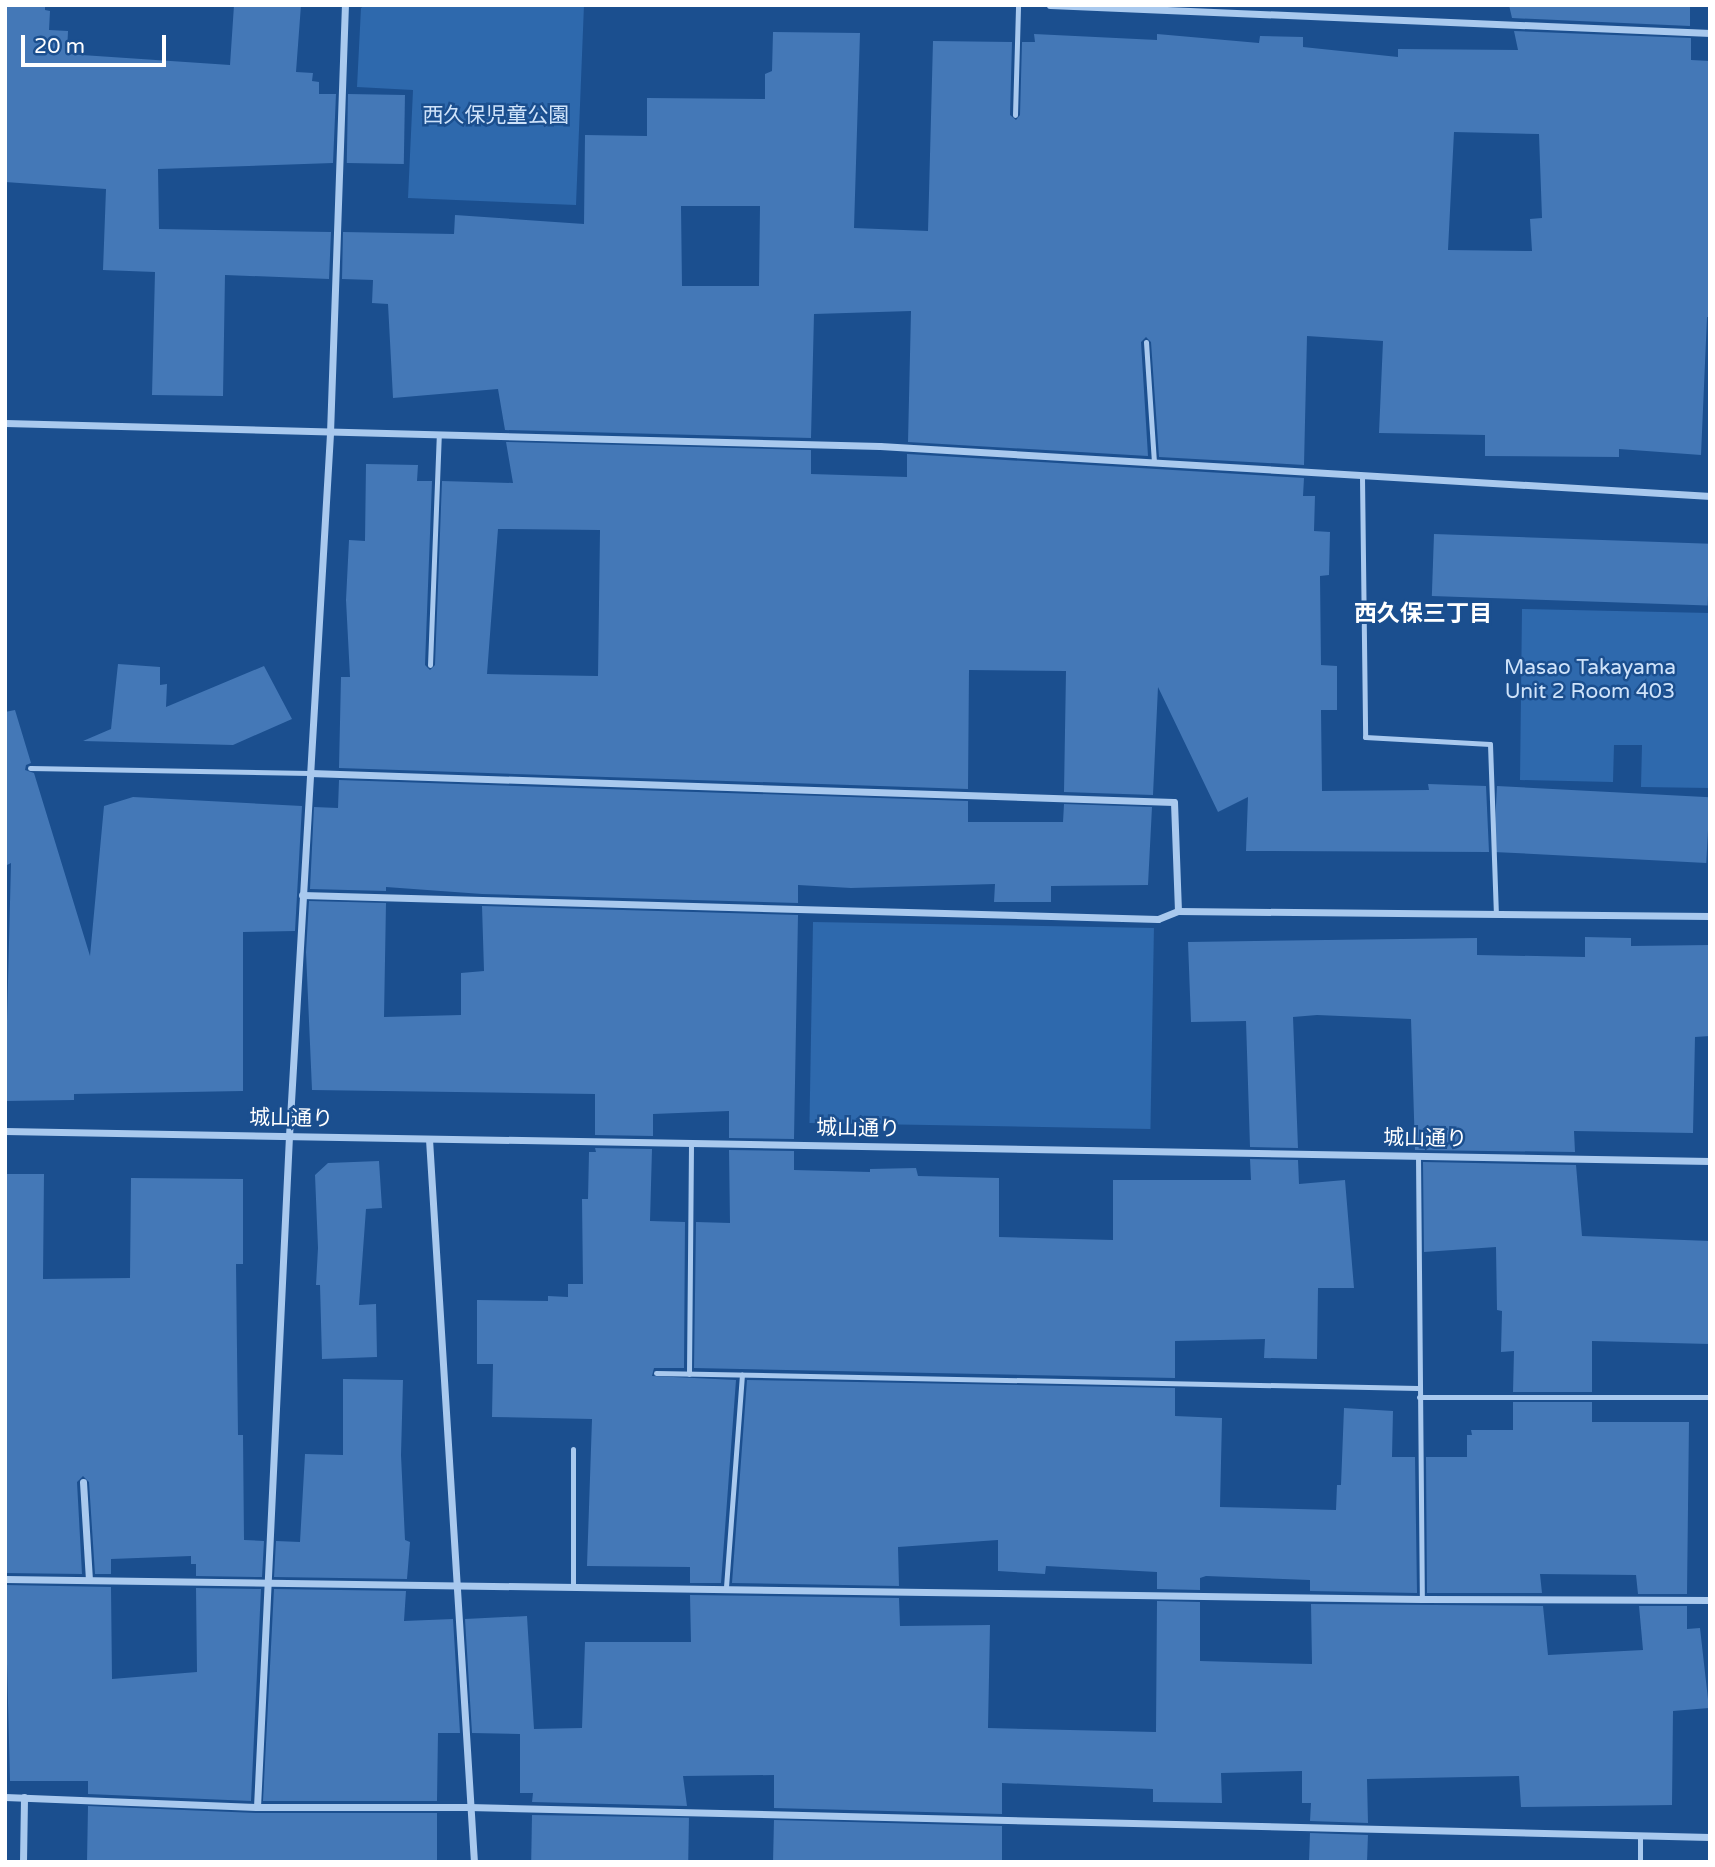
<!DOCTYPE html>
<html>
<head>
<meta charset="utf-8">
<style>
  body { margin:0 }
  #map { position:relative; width:1715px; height:1867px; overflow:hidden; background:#1b4f8f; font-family:"Varela Round","Noto Sans JP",sans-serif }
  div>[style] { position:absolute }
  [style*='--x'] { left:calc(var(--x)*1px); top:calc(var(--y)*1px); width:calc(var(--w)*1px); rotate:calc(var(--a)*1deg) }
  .green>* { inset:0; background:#2e69ad; transform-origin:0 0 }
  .building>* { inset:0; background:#4478b7; transform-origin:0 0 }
  .lane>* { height:5px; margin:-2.5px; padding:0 2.5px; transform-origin:2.5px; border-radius:2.5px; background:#a9c9ee }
  .street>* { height:7px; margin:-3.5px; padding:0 3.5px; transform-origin:3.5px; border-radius:3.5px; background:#a9c9ee }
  span { translate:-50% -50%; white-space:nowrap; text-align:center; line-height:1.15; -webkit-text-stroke:5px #1b4f8f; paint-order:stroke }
  .park-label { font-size:21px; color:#cfe3fa }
  .street-label { font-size:21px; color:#fff }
  .neighbourhood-label { font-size:23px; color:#fff; font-weight:700 }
  .frame { position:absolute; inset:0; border:7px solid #fff; pointer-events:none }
  .scale { position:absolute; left:21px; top:35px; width:145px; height:32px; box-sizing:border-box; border:4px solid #fff; border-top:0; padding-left:9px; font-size:21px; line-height:24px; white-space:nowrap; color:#fff; -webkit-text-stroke:5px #1b4f8f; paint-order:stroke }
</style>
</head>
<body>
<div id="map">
  <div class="green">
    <div style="clip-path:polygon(365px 5px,584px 5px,576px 205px,408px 198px,413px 90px,357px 87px,361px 8px)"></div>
    <div style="clip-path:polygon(1522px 609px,1710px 613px,1710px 788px,1641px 787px,1642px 745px,1614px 745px,1613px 782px,1520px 780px)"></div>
    <div style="left:813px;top:922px;width:341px;height:201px;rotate:1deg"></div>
  </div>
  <div class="building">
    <div style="clip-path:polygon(5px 5px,45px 5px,45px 10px,50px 11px,49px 30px,68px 31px,67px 54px,230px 65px,234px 5px,301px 5px,296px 72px,313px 73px,312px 81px,319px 82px,319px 94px,336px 94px,333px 163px,158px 169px,159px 229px,331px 232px,329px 279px,225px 275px,223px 396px,152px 395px,155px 272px,103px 270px,106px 189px,5px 182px)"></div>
    <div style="clip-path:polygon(1509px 5px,1690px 5px,1690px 26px,1512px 18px)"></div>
    <div style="clip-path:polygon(evenodd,1514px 31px,1691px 38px,1691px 60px,1710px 61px,1710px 317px,1707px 317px,1701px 455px,1619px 449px,1619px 457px,1485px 456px,1485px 435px,1379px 433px,1383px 341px,1307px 336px,1304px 465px,1159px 457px,1151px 342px,1146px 337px,1141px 342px,1148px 456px,908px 442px,911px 311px,814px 314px,811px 438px,505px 430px,498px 389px,393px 398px,388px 304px,372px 303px,373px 280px,342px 279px,343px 232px,454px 234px,455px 215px,584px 224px,585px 135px,647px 136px,647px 98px,765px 99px,765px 74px,772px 71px,773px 32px,860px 33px,854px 228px,928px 231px,933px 41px,1012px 42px,1010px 115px,1016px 120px,1020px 115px,1022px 42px,1035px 42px,1034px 34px,1157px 40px,1157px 34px,1259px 43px,1260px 36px,1303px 37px,1303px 47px,1398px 57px,1398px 49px,1518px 50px,1514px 31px,1454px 132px,1539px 134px,1542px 218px,1530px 219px,1532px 251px,1448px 250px,1454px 132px,1514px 31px,681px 206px,760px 206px,759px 286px,682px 286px,681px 206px)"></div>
    <div style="left:348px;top:94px;width:57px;height:69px;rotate:1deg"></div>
    <div style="clip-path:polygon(evenodd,506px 442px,811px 450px,811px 474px,907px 477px,907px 454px,1304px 478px,1303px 496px,1315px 496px,1314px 531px,1330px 532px,1329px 575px,1320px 576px,1321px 665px,1337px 666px,1337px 710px,1321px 710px,1322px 791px,1429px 790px,1428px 784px,1486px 786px,1489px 852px,1246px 851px,1248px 797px,1218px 812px,1158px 687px,1153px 795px,1064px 792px,1066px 671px,969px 670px,968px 789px,339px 768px,341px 677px,350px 677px,346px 600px,349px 540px,365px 541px,366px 464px,418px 465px,417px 481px,432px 481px,425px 665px,430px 670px,435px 665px,442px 481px,513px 483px,506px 442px,498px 529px,600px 530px,598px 676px,487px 674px,498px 529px)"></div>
    <div style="left:1434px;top:534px;width:276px;height:62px;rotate:2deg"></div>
    <div style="clip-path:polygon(118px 664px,160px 667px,160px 685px,167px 684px,166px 707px,264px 666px,292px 719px,233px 745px,83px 741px,111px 729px)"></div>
    <div style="clip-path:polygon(15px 710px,31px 763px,26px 765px,25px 770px,34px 773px,90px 956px,104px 806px,133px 797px,302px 806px,295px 931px,243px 932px,243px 1091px,74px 1094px,74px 1100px,5px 1101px,11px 863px,5px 866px,5px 712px)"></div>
    <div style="clip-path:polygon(339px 780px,968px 801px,968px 822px,1063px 822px,1064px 804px,1152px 807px,1148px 885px,1051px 886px,1051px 902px,994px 902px,995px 884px,851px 888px,798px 885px,798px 903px,482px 894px,386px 887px,386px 891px,310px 889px,314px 807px,338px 808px)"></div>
    <div style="left:1497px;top:786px;width:213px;height:66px;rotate:3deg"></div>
    <div style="clip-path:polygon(309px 901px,386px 903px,384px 1017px,461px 1015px,461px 973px,484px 971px,482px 906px,798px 915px,794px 1139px,729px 1138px,729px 1111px,653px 1114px,653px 1136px,595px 1135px,595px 1094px,312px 1090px,306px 952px)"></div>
    <div style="clip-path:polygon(1585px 937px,1631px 938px,1631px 946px,1710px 945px,1710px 1036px,1695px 1037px,1693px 1133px,1574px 1131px,1575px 1152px,1415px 1150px,1411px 1019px,1317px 1015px,1293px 1017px,1298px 1148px,1250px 1147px,1246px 1021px,1191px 1022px,1188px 942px,1477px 938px,1477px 955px,1585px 957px)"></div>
    <div style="clip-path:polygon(595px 1148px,652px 1149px,650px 1221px,685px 1222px,684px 1368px,654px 1368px,652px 1376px,736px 1380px,721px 1583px,690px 1583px,690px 1567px,587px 1566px,592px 1419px,492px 1417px,493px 1364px,477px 1364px,477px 1300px,548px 1301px,548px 1296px,568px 1297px,568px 1284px,583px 1284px,582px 1199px,588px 1199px,589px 1152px,596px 1152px)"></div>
    <div style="clip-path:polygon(729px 1150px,794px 1151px,794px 1170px,870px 1172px,870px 1169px,916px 1168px,918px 1176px,999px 1178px,999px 1237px,1113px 1240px,1113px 1180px,1251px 1180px,1250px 1159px,1298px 1160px,1299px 1184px,1345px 1180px,1354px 1288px,1318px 1288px,1317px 1359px,1264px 1358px,1265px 1339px,1175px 1341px,1175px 1378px,694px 1368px,696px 1222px,730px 1223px)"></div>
    <div style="clip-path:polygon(379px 1161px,382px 1208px,366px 1209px,359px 1305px,376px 1304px,377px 1357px,322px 1359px,320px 1285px,316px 1285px,318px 1248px,315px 1175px,328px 1163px)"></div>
    <div style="clip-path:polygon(1423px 1162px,1576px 1165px,1582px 1236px,1710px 1241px,1710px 1344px,1592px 1341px,1592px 1392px,1513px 1392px,1514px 1351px,1501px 1352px,1502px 1311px,1497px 1310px,1496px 1247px,1424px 1252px)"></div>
    <div style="clip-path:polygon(5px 1174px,44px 1174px,43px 1279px,130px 1278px,131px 1178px,243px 1179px,243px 1264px,236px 1264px,238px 1435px,243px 1435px,244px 1540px,264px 1541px,262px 1577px,196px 1576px,196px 1564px,191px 1564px,191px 1556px,111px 1559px,111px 1574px,95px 1574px,89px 1482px,83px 1476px,77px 1482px,82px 1574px,5px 1573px)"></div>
    <div style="clip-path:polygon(343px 1379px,403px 1380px,401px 1455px,405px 1540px,410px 1542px,407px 1579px,274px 1577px,276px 1541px,300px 1542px,305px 1454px,343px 1455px)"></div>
    <div style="clip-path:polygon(747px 1380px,1175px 1388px,1175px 1416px,1222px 1418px,1220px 1507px,1336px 1510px,1337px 1485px,1341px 1485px,1344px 1408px,1393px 1411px,1392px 1457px,1415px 1457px,1417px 1593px,1310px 1591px,1310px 1580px,1206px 1576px,1200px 1578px,1200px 1590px,1157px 1589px,1157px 1572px,1046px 1566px,1045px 1574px,998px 1571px,998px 1540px,898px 1547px,899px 1586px,732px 1583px)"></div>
    <div style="clip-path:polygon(1513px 1402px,1592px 1402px,1592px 1422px,1689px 1422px,1687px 1594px,1638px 1594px,1636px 1575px,1540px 1574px,1542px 1593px,1427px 1593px,1426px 1457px,1467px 1457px,1467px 1435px,1472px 1435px,1471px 1430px,1513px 1430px)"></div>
    <div style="clip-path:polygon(5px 1585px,111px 1587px,112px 1679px,197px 1672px,196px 1588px,261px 1589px,251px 1801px,88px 1794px,88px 1781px,10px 1781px)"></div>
    <div style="clip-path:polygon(274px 1589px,406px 1591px,404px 1621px,453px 1619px,460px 1733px,438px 1733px,437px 1801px,263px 1801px)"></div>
    <div style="clip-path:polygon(690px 1595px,899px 1598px,900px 1626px,990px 1625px,988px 1728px,1156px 1732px,1157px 1601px,1200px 1602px,1200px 1661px,1312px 1664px,1311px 1604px,1543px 1606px,1548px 1655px,1643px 1650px,1639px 1606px,1687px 1606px,1687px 1629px,1700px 1628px,1709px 1708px,1673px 1711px,1672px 1805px,1521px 1807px,1519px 1776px,1367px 1779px,1368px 1823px,1310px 1821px,1311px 1803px,1302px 1803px,1302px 1771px,1221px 1773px,1222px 1803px,1153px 1802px,1153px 1789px,1002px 1783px,1002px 1814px,774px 1808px,774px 1775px,683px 1776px,687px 1806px,532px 1802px,533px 1793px,520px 1793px,520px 1734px,472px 1733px,465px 1619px,527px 1616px,534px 1729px,582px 1728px,585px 1642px,691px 1642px)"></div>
    <div style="clip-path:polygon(88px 1806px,257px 1813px,437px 1813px,437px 1862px,87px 1862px)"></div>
    <div style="left:532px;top:1815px;width:157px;height:47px;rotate:1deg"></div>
    <div style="clip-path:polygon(774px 1820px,1002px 1826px,1002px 1860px,773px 1862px)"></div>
    <div style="left:1310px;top:1833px;width:58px;height:29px;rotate:2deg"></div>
  </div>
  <div class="lane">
    <div style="--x:1015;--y:115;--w:110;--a:-88.4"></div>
    <div style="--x:1146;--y:342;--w:121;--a:86.2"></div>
    <div style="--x:1362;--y:477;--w:260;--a:89.3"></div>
    <div style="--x:1365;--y:737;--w:125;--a:3.2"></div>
    <div style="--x:1490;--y:744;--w:168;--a:88"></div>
    <div style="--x:430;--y:665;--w:230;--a:-87.8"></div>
    <div style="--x:30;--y:768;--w:280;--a:1"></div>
    <div style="--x:1418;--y:1156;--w:443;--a:89.5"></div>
    <div style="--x:656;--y:1373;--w:762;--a:1.13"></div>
    <div style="--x:689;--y:1374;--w:231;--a:-89.5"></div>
    <div style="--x:1419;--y:1397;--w:291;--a:0"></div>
    <div style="--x:573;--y:1449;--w:136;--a:90"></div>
    <div style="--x:726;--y:1587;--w:213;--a:-85.7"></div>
    <div style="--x:1640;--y:1835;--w:27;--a:90"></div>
  </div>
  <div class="street">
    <div style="--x:1050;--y:5;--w:661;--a:2.43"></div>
    <div style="--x:5;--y:423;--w:875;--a:1.51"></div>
    <div style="--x:880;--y:446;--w:832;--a:3.45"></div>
    <div style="--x:310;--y:773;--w:864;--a:1.92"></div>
    <div style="--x:1174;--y:802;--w:109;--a:87.9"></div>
    <div style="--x:302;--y:895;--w:856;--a:1.61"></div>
    <div style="--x:1158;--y:919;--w:22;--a:-22"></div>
    <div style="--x:1178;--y:911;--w:532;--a:0.54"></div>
    <div style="--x:5;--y:1131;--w:1705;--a:1.01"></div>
    <div style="--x:429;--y:1139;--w:724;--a:86.44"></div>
    <div style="--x:83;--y:1482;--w:98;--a:86.5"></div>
    <div style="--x:5;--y:1579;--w:1417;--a:0.81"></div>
    <div style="--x:1422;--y:1599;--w:288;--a:0.2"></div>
    <div style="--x:5;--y:1797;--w:252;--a:2.3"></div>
    <div style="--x:257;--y:1807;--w:212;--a:0"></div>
    <div style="--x:469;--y:1807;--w:1241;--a:1.38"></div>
    <div style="--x:257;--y:1807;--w:672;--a:-87.27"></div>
    <div style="--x:289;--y:1136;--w:704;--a:-86.66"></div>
    <div style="--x:330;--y:433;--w:428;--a:-88"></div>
    <div style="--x:23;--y:1862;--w:65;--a:-89.1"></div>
  </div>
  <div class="park-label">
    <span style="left:496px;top:116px">西久保児童公園</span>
    <span style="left:1590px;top:680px">Masao Takayama<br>Unit 2 Room 403</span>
  </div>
  <div class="street-label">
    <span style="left:291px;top:1119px;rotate:1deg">城山通り</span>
    <span style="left:858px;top:1129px;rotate:1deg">城山通り</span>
    <span style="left:1425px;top:1139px;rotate:1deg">城山通り</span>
  </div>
  <div class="neighbourhood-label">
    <span style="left:1423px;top:614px">西久保三丁目</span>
  </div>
  <div class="frame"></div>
  <div class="scale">20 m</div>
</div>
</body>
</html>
